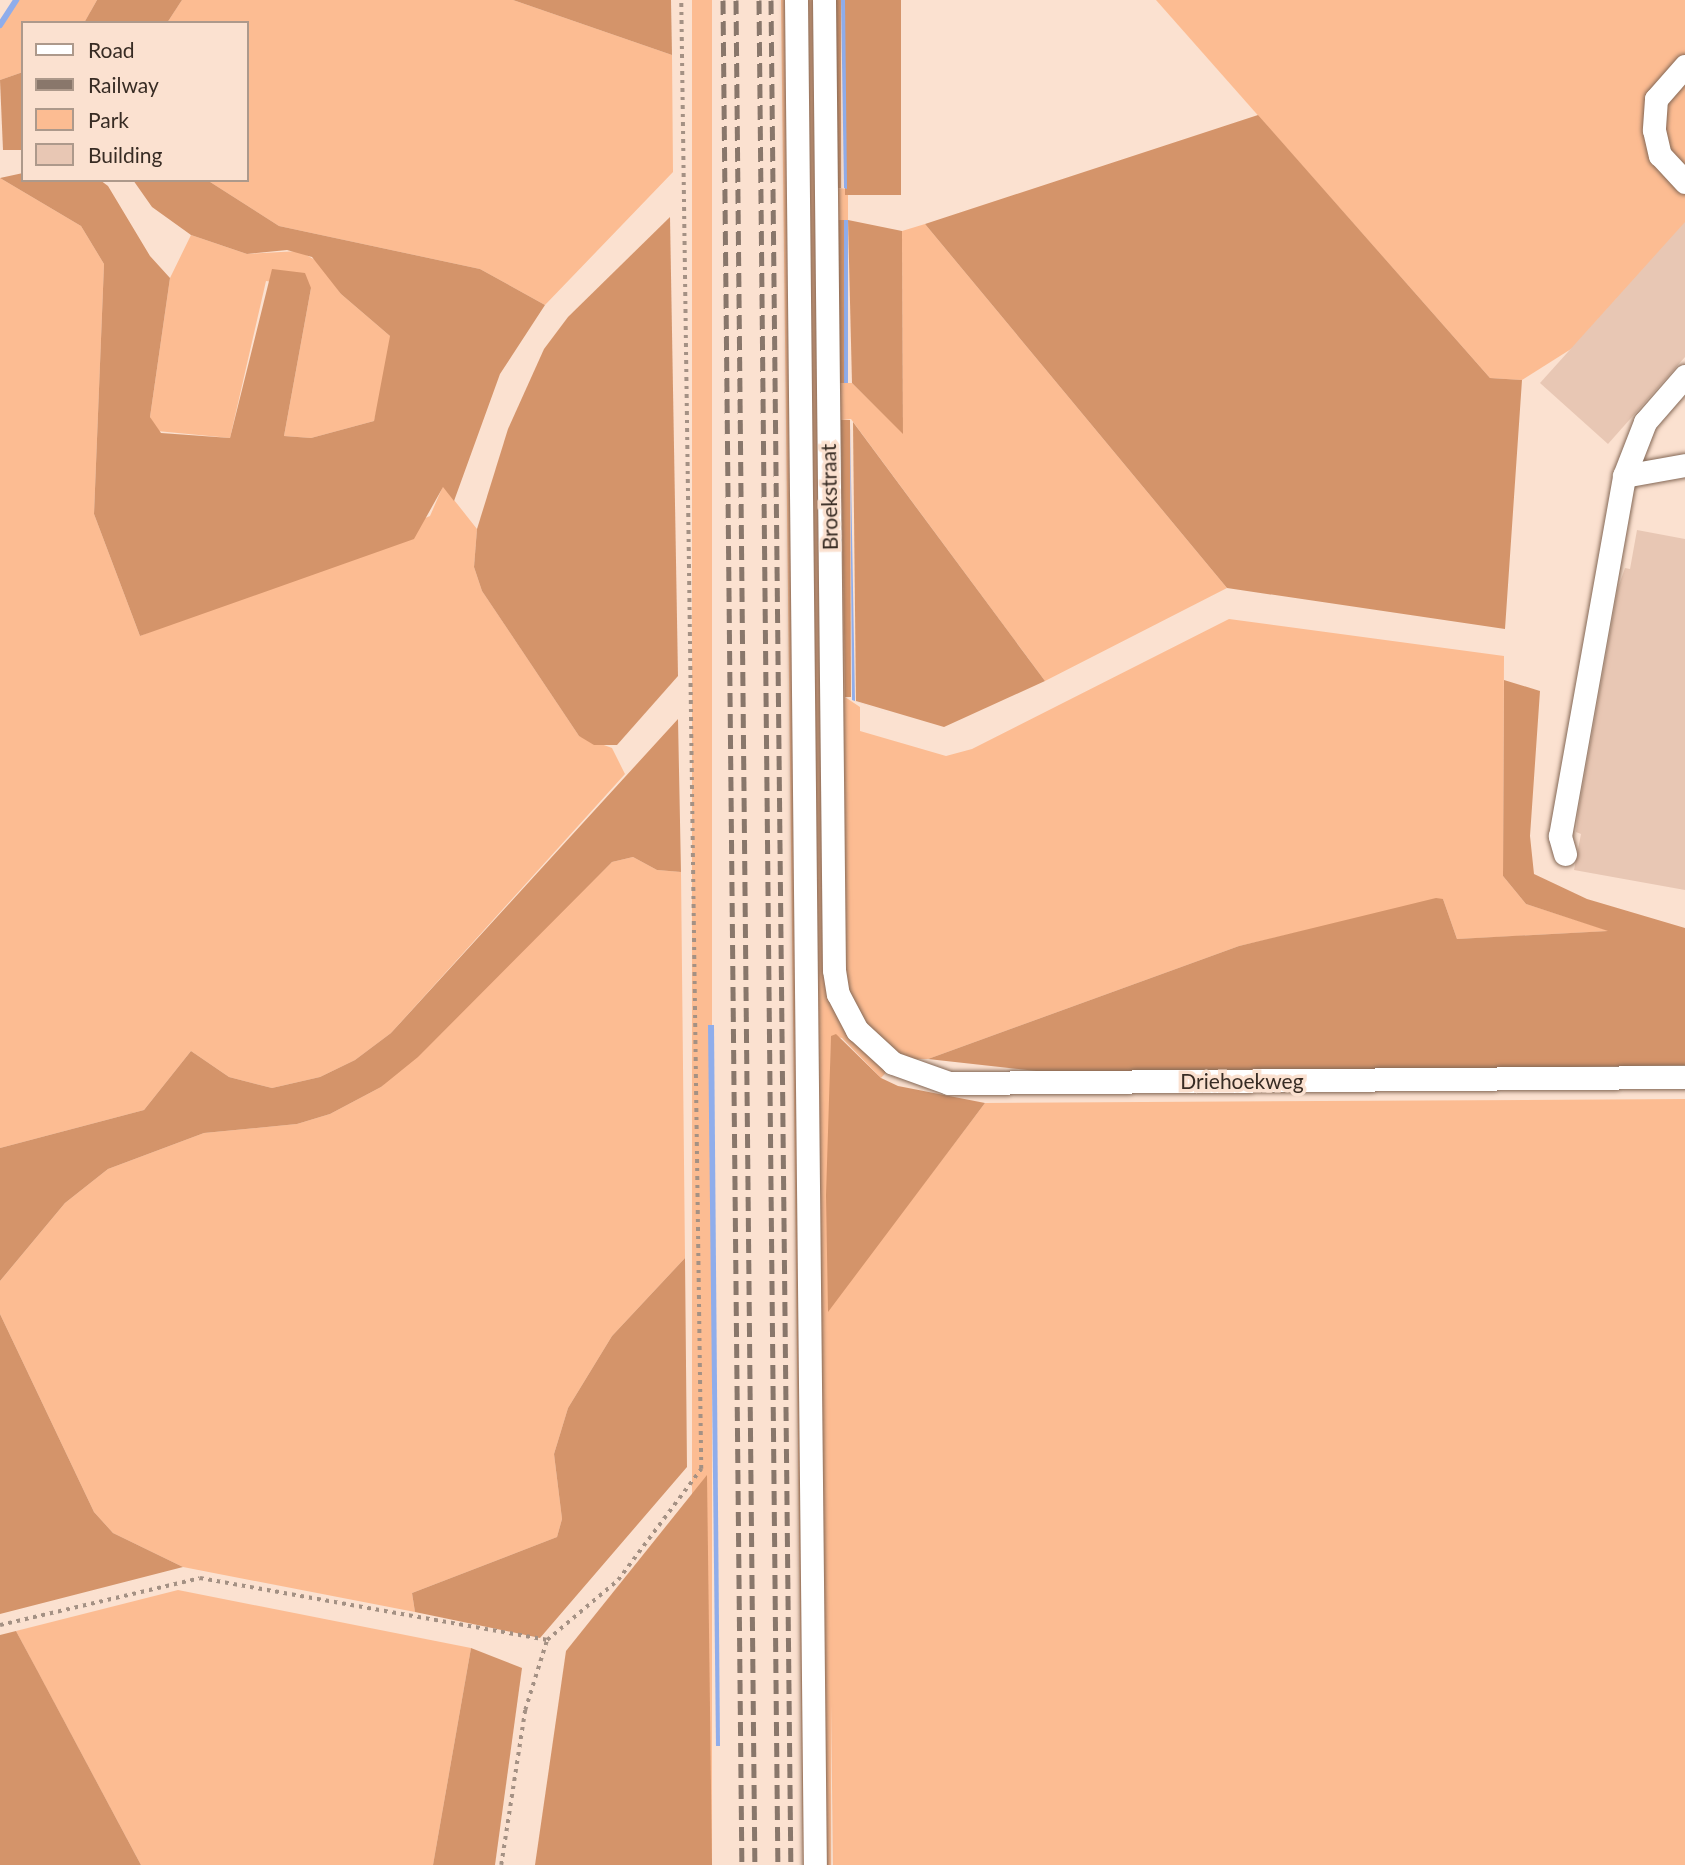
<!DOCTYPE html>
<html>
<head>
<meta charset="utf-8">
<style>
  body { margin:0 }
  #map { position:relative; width:1685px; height:1865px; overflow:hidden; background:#fbe1d0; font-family:Lato,sans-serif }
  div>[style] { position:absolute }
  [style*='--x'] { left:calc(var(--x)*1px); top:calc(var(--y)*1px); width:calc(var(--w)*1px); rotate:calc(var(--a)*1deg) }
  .green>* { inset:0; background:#fcbc92; transform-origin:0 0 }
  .forest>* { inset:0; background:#d4946a; transform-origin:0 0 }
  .water>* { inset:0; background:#8fadeb; transform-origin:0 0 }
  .stream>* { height:6px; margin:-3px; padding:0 3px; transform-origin:3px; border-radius:3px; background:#8fadeb }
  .building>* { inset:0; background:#e8c7b4 }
  .path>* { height:3.5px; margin-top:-1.75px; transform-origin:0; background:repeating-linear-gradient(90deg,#a49184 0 3.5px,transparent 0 8.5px) }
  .roads { filter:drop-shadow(0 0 2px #836755) drop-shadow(0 0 2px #836755) }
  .minor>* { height:23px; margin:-11.5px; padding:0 11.5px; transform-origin:11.5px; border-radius:11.5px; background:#fff }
  .rail>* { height:5px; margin-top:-2.5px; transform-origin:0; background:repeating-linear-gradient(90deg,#89776b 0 14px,transparent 0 21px) }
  span { translate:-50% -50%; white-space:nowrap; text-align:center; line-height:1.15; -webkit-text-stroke:7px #fbe1d0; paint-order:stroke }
  .street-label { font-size:21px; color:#382c24 }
  .legend { position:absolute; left:21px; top:21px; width:228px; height:161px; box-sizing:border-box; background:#fbe1d0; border:2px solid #ad998b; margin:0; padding:9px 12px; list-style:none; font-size:21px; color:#382c24 }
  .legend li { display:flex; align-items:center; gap:14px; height:35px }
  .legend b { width:35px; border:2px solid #ad998b }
</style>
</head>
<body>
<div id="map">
  <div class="green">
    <div style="clip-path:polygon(17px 0,97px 0,84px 23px,23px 23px,23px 72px,0 80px,0 28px)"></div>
    <div style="clip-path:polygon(182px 0,513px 0,672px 55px,673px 172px,545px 305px,480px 269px,279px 226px,207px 180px,247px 180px,247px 23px,167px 23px)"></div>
    <div style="left:692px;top:0;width:20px;height:1865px"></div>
    <div style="clip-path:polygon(781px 0,820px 0,829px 971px,891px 1067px,881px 1078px,842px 1038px,831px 1036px,828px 1310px,985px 1103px,1685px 1099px,1685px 1865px,833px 1865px,831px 1705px,831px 1865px,803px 1865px)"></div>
    <div style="clip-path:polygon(834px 0,837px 188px,848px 189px,848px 220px,839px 220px,840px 383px,852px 383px,903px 433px,902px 231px,925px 224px,1227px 588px,1045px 681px,851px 419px,842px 420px,845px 697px,860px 707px,860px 731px,946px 756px,972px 749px,1229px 619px,1504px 656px,1503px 876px,1526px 904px,1610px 931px,1457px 939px,1443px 899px,1239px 946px,928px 1059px,897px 1059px,887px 1053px,843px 993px)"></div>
    <div style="clip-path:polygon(1156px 0,1685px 0,1685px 277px,1522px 380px,1490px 378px)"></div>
    <div style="clip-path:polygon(0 178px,81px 226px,104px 264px,94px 514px,140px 636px,430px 516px,443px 486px,477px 529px,474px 567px,482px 591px,579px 736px,612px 748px,625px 774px,391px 1033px,355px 1060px,320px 1077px,272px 1088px,229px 1077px,191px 1051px,144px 1110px,0 1148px)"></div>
    <div style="clip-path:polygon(191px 235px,247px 254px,299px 251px,319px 262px,341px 294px,390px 336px,391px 353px,374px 421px,311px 438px,284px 436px,311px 288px,266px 281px,230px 438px,157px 431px,150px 417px,170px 278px)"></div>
    <div style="clip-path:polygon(633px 857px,657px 870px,681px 872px,685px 1258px,612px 1336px,568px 1408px,554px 1454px,562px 1519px,557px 1537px,412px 1593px,415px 1612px,183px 1567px,113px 1533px,94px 1512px,0 1314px,0 1281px,65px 1203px,108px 1169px,204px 1133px,297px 1124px,330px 1114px,381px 1087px,612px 862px)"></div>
    <div style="clip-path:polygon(178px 1590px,471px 1648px,433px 1865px,141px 1865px,16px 1631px)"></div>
  </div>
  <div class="forest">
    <div style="clip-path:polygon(97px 0,182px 0,167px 23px,84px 23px)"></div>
    <div style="clip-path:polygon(513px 0,671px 0,672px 55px)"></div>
    <div style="left:834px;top:0;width:7px;height:188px"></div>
    <div style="left:845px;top:0;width:56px;height:195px"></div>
    <div style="clip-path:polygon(23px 72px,23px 150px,3px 150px,0 80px)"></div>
    <div style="clip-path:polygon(1258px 115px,1490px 378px,1522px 380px,1505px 629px,1227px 588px,925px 224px)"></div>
    <div style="clip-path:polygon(23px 173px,23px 180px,100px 180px,108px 186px,150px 256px,170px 278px,150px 417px,161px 433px,230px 438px,272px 269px,305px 273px,311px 288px,284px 436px,311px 438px,374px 421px,390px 336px,341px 294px,312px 257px,287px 250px,247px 254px,191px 235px,152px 207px,133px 180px,207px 180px,279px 226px,480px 269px,545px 305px,500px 374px,454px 501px,443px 487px,414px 539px,140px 636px,94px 514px,104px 264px,81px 226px,0 178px)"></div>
    <div style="clip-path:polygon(670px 217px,678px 676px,617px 745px,594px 745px,579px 736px,482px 591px,474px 567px,477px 529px,508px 429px,544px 349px,568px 317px)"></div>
    <div style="clip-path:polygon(838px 220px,844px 220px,848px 383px,840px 383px)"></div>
    <div style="clip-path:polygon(848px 220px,902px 231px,903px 434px,852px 383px)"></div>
    <div style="clip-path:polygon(841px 420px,850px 420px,851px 697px,845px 697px)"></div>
    <div style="clip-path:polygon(853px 422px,1045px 681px,944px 727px,856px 701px)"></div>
    <div style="clip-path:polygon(1504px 680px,1540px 691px,1530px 836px,1534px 874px,1587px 899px,1685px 928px,1685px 1065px,1072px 1075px,928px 1059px,1239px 946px,1436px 898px,1443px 899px,1457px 939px,1608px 931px,1526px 904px,1503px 876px)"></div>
    <div style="clip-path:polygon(678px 719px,681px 872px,657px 870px,633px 857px,612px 862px,418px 1057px,381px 1087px,330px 1114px,297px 1124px,204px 1133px,108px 1169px,65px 1203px,0 1281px,0 1148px,144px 1110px,191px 1051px,229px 1077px,272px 1088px,320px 1077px,355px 1060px,391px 1033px)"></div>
    <div style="clip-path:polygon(836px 1034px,881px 1078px,898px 1086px,985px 1103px,828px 1312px,826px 1195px,831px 1036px)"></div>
    <div style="clip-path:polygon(685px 1258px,687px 1467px,540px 1638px,415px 1612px,412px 1593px,557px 1537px,562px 1519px,554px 1454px,568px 1408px,612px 1336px)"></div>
    <div style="clip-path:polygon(0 1314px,94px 1512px,113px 1533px,183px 1567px,0 1614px)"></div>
    <div style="clip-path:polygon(707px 1475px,712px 1865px,535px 1865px,566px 1651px)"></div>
    <div style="clip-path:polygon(16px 1631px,37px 1670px,141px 1865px,0 1865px,0 1635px)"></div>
    <div style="clip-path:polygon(471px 1648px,522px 1668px,495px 1865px,433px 1865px)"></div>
  </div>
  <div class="water">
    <div style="clip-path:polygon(841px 0,845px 0,847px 189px,844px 188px)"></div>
    <div style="left:844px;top:220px;width:4px;height:163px"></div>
    <div style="clip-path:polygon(850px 420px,855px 701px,926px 726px,852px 700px)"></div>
    <div style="clip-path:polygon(708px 1025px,714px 1025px,720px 1746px,716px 1746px)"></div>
  </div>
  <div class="stream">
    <div style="--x:0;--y:25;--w:30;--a:-57"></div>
  </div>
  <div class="building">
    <div style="clip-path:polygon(1685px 222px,1685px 357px,1608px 444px,1540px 383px)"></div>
    <div style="clip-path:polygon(1637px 530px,1685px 539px,1685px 890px,1574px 870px,1581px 834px,1576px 832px,1578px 813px,1618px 588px,1625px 568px,1630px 569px)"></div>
  </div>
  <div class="path">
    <div style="--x:0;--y:1625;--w:205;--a:-13.2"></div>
    <div style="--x:200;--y:1578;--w:352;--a:10.1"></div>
    <div style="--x:501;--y:1865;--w:157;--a:-81.2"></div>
    <div style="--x:525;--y:1710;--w:73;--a:-72.6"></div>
    <div style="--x:547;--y:1640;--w:93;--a:-40.2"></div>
    <div style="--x:618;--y:1580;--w:139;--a:-53.2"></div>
    <div style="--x:701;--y:1469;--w:1469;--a:-90.78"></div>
  </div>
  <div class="roads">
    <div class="minor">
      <div style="--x:796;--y:0;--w:1865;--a:89.42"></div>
      <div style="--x:824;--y:0;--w:970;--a:89.41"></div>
      <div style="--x:834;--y:970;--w:24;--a:81"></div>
      <div style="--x:838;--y:994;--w:41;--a:62.2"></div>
      <div style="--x:857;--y:1030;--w:49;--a:42.5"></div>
      <div style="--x:893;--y:1063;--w:59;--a:19.7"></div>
      <div style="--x:949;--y:1083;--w:736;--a:-0.47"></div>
      <div style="--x:1685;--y:66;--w:44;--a:131.3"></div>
      <div style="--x:1656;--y:99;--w:31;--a:94"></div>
      <div style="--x:1654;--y:130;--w:26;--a:77"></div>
      <div style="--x:1660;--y:155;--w:37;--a:47"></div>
      <div style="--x:1624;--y:476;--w:58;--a:-68.7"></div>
      <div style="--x:1645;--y:422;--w:61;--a:-49"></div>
      <div style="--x:1565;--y:854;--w:19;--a:-106"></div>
      <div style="--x:1560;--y:836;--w:366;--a:-79.9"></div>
      <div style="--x:1624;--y:476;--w:62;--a:-10.2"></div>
    </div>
  </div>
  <div class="rail">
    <div style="--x:723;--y:0;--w:1865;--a:89.42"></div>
    <div style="--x:736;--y:0;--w:1865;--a:89.42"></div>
    <div style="--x:759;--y:0;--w:1865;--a:89.42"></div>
    <div style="--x:771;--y:0;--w:1865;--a:89.39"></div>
  </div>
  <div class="street-label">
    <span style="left:829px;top:497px;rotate:-91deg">Broekstraat</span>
    <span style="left:1242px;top:1081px">Driehoekweg</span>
  </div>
  <ul class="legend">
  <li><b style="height:9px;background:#fff"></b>Road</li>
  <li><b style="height:9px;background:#89776b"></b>Railway</li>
  <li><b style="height:19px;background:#fcbc92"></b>Park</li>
  <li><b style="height:19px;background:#e8c7b4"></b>Building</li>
  </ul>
</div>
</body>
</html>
